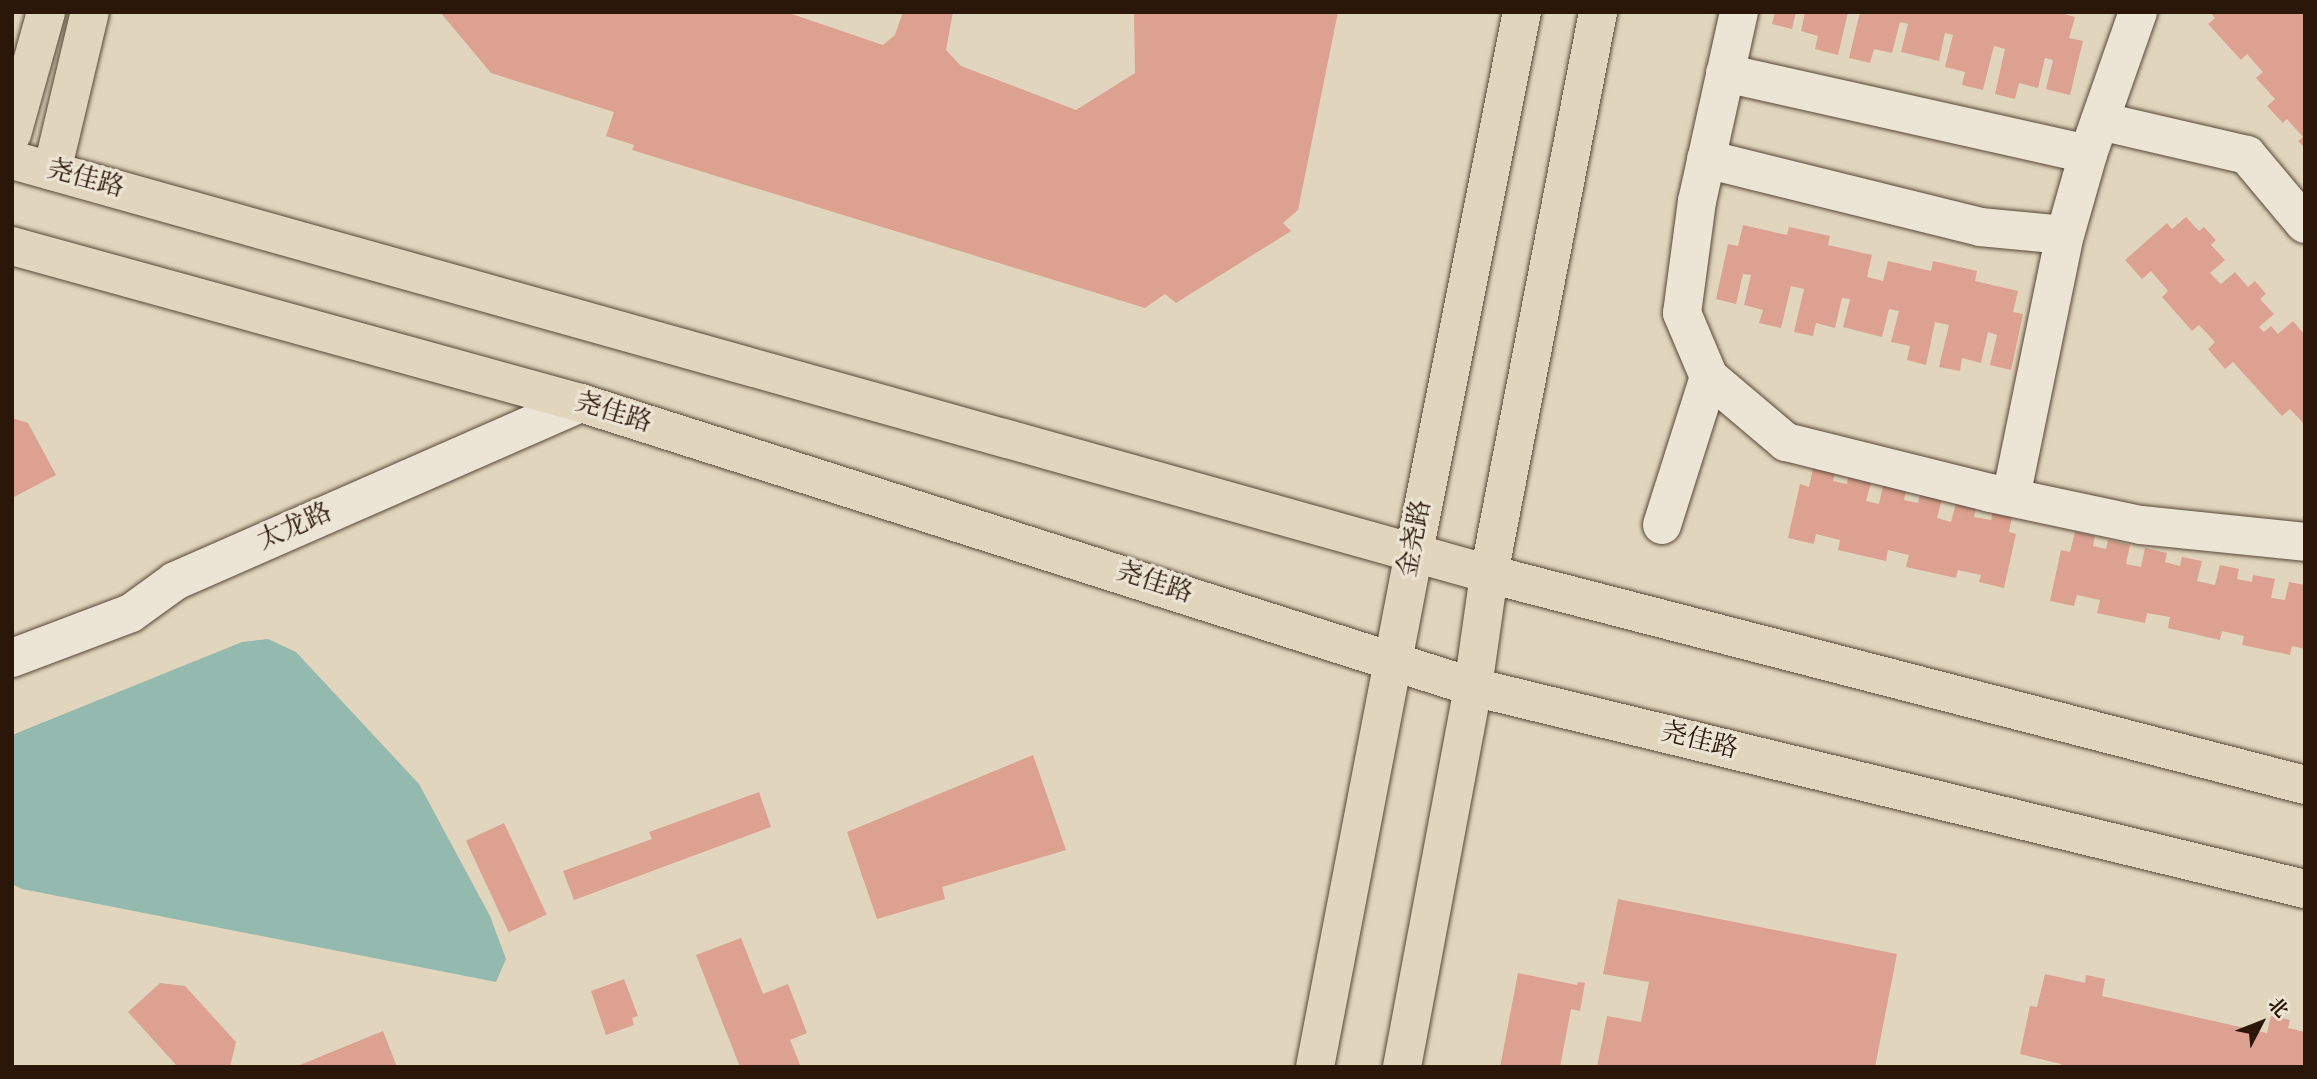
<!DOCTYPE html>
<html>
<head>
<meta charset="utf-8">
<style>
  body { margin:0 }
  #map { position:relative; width:2317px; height:1079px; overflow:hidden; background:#e1d6bd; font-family:"Old Standard TT","Noto Serif SC",serif }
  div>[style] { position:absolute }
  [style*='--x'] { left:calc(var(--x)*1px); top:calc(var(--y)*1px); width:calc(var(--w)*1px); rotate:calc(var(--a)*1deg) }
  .water>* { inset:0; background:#94b9af }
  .building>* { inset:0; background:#dca190; transform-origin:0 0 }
  .roads { filter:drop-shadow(0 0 2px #584637) drop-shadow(0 0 2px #584637) }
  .minor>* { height:38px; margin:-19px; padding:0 19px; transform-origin:19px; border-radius:19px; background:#ece4d4 }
  .major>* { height:38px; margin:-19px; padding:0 19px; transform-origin:19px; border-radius:19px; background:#e1d6bd }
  span { translate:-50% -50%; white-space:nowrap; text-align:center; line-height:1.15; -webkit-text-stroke:6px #ece4d4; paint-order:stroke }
  .street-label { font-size:26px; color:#2b160a }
  .frame { position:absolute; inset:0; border:14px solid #2b160a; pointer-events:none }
  .north { position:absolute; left:2226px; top:988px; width:70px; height:70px; -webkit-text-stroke:5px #ece4d4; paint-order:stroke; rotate:48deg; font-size:19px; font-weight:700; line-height:28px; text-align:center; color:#2b160a }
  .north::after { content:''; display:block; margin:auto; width:24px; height:32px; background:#2b160a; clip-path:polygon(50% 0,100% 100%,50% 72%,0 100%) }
</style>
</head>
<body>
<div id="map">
  <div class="water">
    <div style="clip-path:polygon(268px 639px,296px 652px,419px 784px,490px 916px,506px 959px,496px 982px,22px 889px,12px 884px,12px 735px,242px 642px)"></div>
  </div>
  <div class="building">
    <div style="clip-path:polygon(440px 12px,786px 12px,883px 45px,895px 35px,903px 12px,953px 12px,946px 50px,961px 66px,1076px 110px,1135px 73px,1134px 12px,1338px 12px,1298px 210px,1283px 223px,1291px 231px,1176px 303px,1165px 294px,1145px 308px,632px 150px,634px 145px,606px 136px,614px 112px,491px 73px)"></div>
    <div style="clip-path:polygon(1775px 12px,1796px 12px,1792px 29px,1772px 24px)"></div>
    <div style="clip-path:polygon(1805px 12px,1848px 12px,1838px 55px,1815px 49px,1818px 36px,1801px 31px)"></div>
    <div style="clip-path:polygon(1860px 12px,2057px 12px,2075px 17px,2069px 38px,2083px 41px,2070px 95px,2046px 89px,2053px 60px,2045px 58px,2038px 88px,2019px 83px,2015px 99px,1995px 94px,2005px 49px,1994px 46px,1983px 90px,1962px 85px,1965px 72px,1945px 67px,1953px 35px,1945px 33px,1939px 61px,1901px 52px,1908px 24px,1900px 22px,1892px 53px,1874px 49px,1870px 63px,1849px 58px)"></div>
    <div style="clip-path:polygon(2210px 12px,2305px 12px,2305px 148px,2298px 141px,2303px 137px,2287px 119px,2283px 123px,2267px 106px,2275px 99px,2256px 78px,2263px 72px,2247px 54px,2241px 60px,2208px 24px,2215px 18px)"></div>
    <div style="clip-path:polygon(2186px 217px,2199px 231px,2204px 227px,2216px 240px,2211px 245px,2225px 260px,2210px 273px,2221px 284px,2235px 272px,2248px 287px,2255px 281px,2266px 294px,2260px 299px,2274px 314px,2259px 327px,2264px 332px,2271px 326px,2278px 334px,2293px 321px,2305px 335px,2305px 425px,2290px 409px,2282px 416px,2233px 362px,2225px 369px,2208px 349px,2215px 342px,2199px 325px,2192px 331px,2162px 297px,2168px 291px,2151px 271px,2142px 279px,2125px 260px,2167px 223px,2172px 229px)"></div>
    <div style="clip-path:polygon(1743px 225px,1787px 235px,1789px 227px,1830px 236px,1828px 245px,1872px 255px,1867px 277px,1883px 281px,1888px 261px,1931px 271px,1933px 261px,1977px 271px,1975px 281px,2018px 291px,2013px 312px,2023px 314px,2011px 370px,1990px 365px,1997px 335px,1988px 332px,1981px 363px,1962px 358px,1960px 371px,1939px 367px,1949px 325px,1935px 322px,1926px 365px,1907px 360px,1910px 346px,1891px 342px,1899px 311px,1889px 309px,1882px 337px,1843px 327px,1850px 299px,1842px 298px,1835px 328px,1816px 323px,1813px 336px,1794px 332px,1804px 289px,1791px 286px,1781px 328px,1759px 323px,1763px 310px,1744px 305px,1751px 275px,1743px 274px,1736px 304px,1716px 299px,1728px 244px,1738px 246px)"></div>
    <div style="clip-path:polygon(12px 418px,28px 423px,56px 475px,12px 498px)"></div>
    <div style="clip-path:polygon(1813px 468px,1835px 473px,1833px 481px,1847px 484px,1848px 478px,1871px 483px,1866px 501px,1879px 504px,1883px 485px,1906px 491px,1904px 500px,1918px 503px,1920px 494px,1942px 499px,1937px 518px,1951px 522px,1956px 503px,1976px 508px,1974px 517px,1991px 520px,1993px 512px,2012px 517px,2009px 532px,2016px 534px,2004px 588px,1979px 582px,1981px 575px,1958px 570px,1956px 578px,1906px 567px,1909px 555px,1888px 550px,1886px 561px,1838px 550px,1840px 540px,1816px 534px,1814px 544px,1788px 538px,1800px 484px,1809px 487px)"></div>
    <div style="clip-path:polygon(2075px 532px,2095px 536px,2093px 546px,2106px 549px,2108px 540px,2130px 545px,2126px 564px,2141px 567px,2145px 548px,2167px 553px,2165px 562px,2180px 566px,2182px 557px,2202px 561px,2197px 581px,2215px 585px,2220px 565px,2239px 569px,2237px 579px,2252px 582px,2253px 575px,2275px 579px,2271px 598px,2285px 600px,2289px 582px,2305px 585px,2305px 649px,2292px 646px,2290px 655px,2242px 645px,2244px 636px,2222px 631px,2220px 640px,2168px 628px,2170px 617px,2147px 613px,2145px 623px,2097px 613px,2100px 600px,2077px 595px,2074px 606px,2050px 601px,2061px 550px,2070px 552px)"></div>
    <div style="clip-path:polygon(1033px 755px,1066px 850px,942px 887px,945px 899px,877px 919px,847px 832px)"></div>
    <div style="clip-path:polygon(759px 792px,771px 827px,574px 900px,563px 871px,652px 839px,649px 832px)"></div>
    <div style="left:504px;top:823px;width:101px;height:42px;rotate:65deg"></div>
    <div style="clip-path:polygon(1618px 899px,1897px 954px,1875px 1067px,1597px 1067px,1607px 1016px,1641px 1022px,1649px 982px,1603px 974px)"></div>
    <div style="clip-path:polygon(741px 938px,763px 994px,788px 984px,807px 1033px,790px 1040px,801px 1067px,740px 1067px,696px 955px)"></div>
    <div style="clip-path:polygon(1518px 973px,1577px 985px,1578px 982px,1585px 983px,1580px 1011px,1571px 1009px,1560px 1067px,1500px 1067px)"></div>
    <div style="clip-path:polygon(2045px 974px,2085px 983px,2086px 975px,2105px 979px,2102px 996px,2267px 1033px,2271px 1016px,2290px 1020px,2288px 1028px,2305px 1032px,2305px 1067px,2060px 1067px,2061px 1064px,2020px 1054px,2030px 1006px,2037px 1007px)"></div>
    <div style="clip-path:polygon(624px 979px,638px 1016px,632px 1018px,634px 1025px,606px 1035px,591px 991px)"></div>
    <div style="clip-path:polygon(160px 983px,185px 986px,236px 1042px,230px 1067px,178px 1067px,128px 1012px)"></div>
    <div style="clip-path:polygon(383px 1031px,397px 1067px,295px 1067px)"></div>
  </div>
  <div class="roads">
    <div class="minor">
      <div style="--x:1739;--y:12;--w:194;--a:102.5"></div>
      <div style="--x:1697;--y:201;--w:113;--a:97.6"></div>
      <div style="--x:1682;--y:313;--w:69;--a:67.1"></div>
      <div style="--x:1709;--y:377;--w:101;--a:40.2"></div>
      <div style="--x:1786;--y:442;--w:210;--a:14"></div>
      <div style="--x:1990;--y:493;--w:154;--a:12"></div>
      <div style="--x:2141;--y:525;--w:165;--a:5.9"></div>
      <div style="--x:1725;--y:73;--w:372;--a:12.6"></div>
      <div style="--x:2100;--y:121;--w:151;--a:13"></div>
      <div style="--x:2247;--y:155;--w:90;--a:50"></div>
      <div style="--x:1706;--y:159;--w:282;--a:13.9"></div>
      <div style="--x:1980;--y:227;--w:85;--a:5.4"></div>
      <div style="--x:2011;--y:497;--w:268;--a:-78.4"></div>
      <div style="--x:2065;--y:235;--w:84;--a:-74.1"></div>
      <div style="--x:2088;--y:154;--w:151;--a:-70.6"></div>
      <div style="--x:1662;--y:525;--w:155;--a:-72.4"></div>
      <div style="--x:12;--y:658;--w:127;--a:-20.7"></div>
      <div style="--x:131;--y:613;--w:54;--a:-36"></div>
      <div style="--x:175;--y:581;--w:443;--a:-23.7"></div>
    </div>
    <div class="major">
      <div style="--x:12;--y:134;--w:127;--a:-74.4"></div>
      <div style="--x:12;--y:160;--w:1534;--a:15.66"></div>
      <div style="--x:1489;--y:574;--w:843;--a:14.5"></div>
      <div style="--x:52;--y:171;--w:163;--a:-76.6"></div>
      <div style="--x:12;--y:246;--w:590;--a:15.43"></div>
      <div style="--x:581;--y:403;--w:936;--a:17.66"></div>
      <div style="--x:1473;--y:687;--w:856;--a:13.65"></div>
      <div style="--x:1315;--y:1067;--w:524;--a:-79.12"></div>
      <div style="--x:1414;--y:552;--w:551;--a:-78.69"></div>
      <div style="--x:1402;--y:1067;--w:387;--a:-79.4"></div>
      <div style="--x:1473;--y:687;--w:114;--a:-81.9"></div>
      <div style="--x:1489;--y:574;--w:572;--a:-79.02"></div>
    </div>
  </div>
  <div class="street-label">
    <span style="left:85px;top:180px;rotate:15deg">尧佳路</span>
    <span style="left:613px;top:414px;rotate:17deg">尧佳路</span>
    <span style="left:295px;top:528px;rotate:-24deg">太龙路</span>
    <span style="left:1416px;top:539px;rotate:-79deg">金尧路</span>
    <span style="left:1154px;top:584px;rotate:18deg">尧佳路</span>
    <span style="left:1699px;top:742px;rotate:14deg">尧佳路</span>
  </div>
  <div class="frame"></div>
  <div class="north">北</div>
</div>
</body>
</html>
